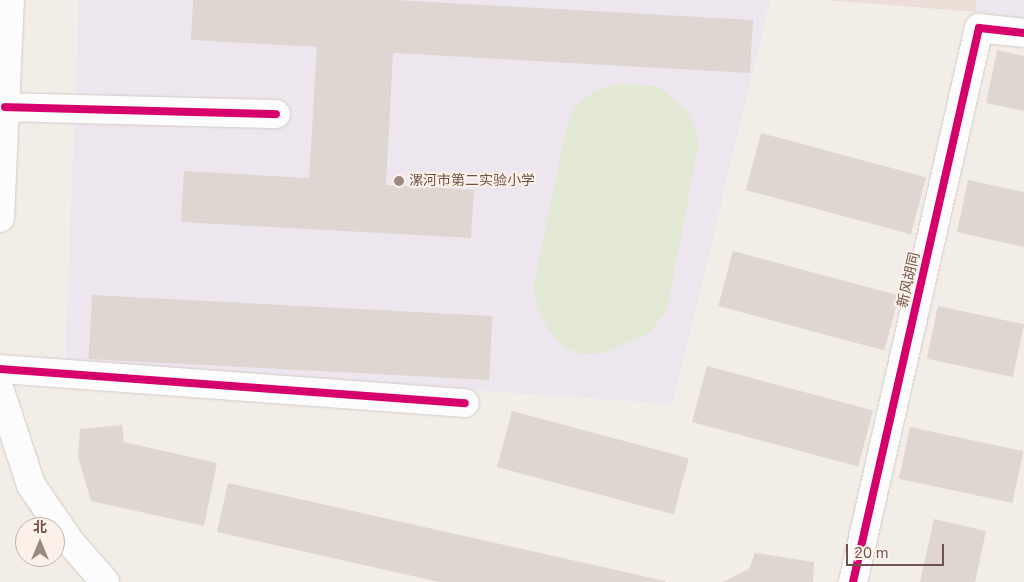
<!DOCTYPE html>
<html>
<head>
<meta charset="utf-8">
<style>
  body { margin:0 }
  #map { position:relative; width:1024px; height:582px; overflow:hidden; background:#f3ede8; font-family:"Nunito Sans","Noto Sans SC",sans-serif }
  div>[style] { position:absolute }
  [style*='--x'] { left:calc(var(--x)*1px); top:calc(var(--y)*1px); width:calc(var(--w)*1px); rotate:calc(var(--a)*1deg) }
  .residential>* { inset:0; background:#ecded6 }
  .education>* { inset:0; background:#eee6ef }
  .green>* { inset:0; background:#e3e8d4 }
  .building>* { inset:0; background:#dfd5d1; transform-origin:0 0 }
  .roads { filter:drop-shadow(0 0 1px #d2cac6) drop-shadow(0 0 1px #d2cac6) }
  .street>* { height:28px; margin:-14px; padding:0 14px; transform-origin:14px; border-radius:14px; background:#fdfcfc }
  .secondary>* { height:28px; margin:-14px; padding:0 14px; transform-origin:14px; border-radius:14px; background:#fdfcfc }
  .cycleway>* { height:8px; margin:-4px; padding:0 4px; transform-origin:4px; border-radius:4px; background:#d6006c }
  .dots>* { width:14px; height:14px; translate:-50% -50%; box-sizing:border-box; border:2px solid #fcf1e8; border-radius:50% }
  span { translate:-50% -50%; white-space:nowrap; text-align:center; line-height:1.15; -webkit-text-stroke:4px #fcf1e8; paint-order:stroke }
  .poi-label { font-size:14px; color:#6d534c }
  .left { translate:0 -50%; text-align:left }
  .street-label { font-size:14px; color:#6d534c }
  .north { position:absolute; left:15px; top:517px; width:50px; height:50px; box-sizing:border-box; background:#fcf1e8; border:1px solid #c3b2aa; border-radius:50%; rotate:0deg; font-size:14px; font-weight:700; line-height:20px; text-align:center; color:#6d534c }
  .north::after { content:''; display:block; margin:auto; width:18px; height:22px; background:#9c8983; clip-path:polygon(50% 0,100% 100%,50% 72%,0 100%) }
  .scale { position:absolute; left:846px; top:544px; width:98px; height:22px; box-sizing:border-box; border:2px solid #6d534c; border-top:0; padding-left:6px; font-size:15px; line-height:18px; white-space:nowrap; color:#6d534c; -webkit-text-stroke:4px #fcf1e8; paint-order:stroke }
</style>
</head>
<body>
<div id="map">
  <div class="residential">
    <div style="clip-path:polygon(825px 0,977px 0,976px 12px)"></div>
  </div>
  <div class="education">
    <div style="clip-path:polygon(79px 0,770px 0,673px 404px,65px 362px)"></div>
    <div style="clip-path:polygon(977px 0,1024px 0,1024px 18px,976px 12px)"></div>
  </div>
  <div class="green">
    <div style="clip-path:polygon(622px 83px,657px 86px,672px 97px,687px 111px,697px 131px,698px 148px,667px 310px,649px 333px,606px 353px,580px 354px,563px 347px,548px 329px,536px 306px,534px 283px,566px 130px,574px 107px,594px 91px)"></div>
  </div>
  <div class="building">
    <div style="clip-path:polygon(193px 0,395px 0,753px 20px,750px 73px,393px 53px,386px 185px,474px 190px,471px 238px,181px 222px,184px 171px,309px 178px,317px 47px,191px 40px)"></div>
    <div style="clip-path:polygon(997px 50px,1024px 56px,1024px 111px,986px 103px)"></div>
    <div style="left:761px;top:133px;width:171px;height:59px;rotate:15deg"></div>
    <div style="clip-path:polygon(968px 180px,1024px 192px,1024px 247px,957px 232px)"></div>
    <div style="left:733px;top:251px;width:172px;height:57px;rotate:15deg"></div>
    <div style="left:92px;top:295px;width:401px;height:64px;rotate:3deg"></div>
    <div style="left:938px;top:306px;width:88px;height:54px;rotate:12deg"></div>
    <div style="left:707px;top:366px;width:172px;height:58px;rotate:15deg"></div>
    <div style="left:512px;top:411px;width:183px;height:58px;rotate:15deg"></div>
    <div style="clip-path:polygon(122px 425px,124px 442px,217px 463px,204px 526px,91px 501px,78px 457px,80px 429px)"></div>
    <div style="left:910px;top:427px;width:116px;height:53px;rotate:12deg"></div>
    <div style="clip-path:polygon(228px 483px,665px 581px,665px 582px,439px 582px,217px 532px)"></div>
    <div style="clip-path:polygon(934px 519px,986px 531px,975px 582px,920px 582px)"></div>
    <div style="clip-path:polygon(755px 553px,814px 562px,813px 582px,723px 582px,749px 569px)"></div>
  </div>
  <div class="roads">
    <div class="street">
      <div style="--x:5;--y:107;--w:271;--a:1.5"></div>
      <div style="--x:0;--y:369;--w:466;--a:4.2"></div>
      <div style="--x:853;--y:582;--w:568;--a:-77.19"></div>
      <div style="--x:979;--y:28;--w:45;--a:6.3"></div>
    </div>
    <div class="secondary">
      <div style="--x:0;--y:218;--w:218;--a:-87.4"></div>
      <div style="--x:0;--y:391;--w:99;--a:71.7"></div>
      <div style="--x:31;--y:485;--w:70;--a:55.4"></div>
      <div style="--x:71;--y:543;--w:52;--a:48.9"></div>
    </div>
  </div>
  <div class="cycleway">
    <div style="--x:5;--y:107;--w:271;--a:1.5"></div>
    <div style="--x:0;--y:369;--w:466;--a:4.2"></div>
    <div style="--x:853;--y:582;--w:568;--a:-77.19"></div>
    <div style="--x:979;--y:28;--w:45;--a:6.3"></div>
  </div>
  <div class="dots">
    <div style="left:399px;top:181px;background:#9c8983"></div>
  </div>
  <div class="poi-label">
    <span class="left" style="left:409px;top:181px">漯河市第二实验小学</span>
  </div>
  <div class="street-label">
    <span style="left:909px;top:280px;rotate:-77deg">新风胡同</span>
  </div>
  <div class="north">北</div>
  <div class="scale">20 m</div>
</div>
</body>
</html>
